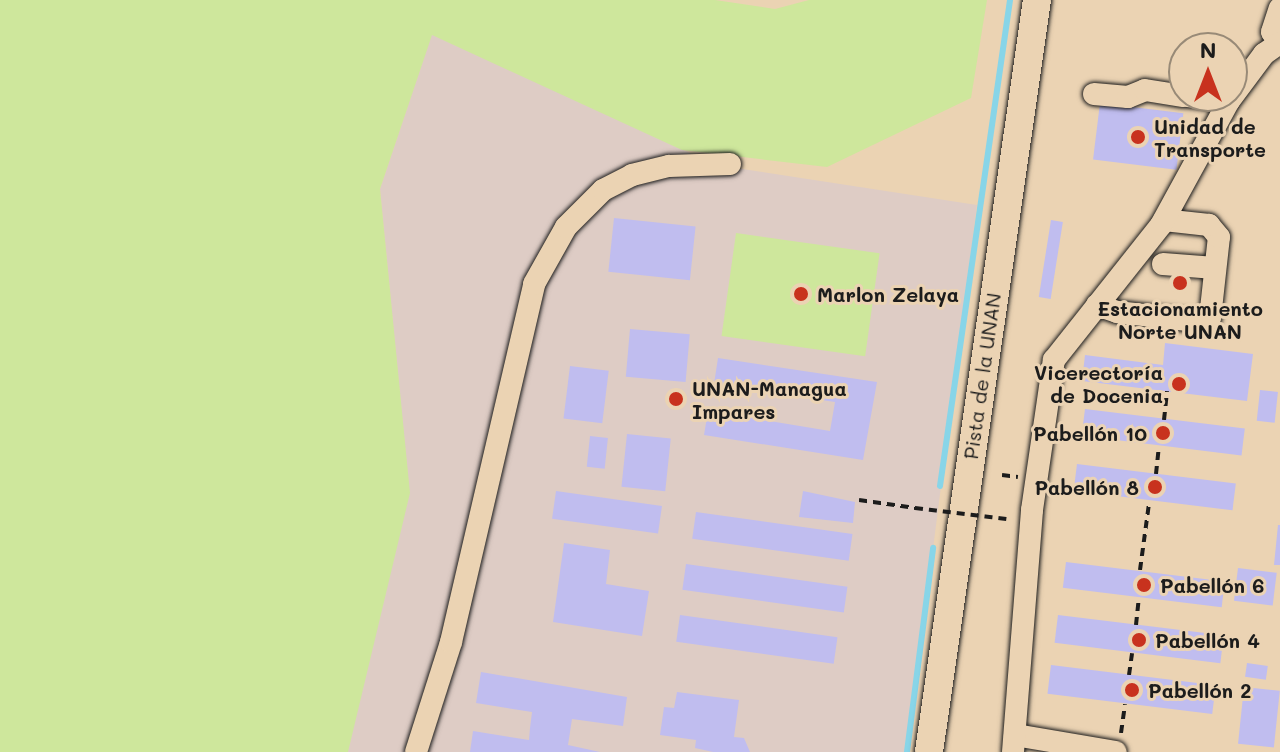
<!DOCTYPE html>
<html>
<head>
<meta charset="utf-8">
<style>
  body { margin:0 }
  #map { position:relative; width:1280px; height:752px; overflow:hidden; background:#ebd3b3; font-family:Mali,sans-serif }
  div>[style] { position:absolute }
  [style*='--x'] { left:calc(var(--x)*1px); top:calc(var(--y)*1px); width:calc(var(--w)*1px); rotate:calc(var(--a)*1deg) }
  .built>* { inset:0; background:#deccc5 }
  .green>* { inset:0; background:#cee79c; transform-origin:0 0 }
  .stream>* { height:6px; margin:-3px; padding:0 3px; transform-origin:3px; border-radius:3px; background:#88d5e8 }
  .building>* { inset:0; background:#c0bdef; transform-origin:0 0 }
  .path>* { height:4px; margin-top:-2px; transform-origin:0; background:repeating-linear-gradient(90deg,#1c1c1c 0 8px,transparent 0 14px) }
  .roads { filter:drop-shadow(0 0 2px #1c1c1c) drop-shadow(0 0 2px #1c1c1c) }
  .minor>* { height:22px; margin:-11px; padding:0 11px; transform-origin:11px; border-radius:11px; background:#ebd3b3 }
  .major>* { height:28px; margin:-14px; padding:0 14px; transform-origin:14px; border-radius:14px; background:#ebd3b3 }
  .path-bridge>* { height:4px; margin-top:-2px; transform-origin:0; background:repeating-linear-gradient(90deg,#1c1c1c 0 8px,transparent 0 14px) }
  .dots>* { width:22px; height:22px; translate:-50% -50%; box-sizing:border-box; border:4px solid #ebd3b3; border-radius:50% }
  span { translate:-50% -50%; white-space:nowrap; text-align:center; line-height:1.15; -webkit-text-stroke:6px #ebd3b3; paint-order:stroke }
  .poi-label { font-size:20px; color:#1c1c1c; font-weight:700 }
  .left { translate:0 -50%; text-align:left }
  .right { translate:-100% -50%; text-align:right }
  .street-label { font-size:20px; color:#1c1c1c }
  .north { position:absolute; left:1168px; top:32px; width:80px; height:80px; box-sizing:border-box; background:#ebd3b3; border:2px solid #988a77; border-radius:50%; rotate:0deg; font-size:22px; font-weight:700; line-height:32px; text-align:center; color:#1c1c1c }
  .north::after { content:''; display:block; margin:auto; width:28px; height:36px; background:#c8321e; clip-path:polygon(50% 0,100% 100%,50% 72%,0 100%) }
</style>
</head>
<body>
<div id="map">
  <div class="built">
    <div style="clip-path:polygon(432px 34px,716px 165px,977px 205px,907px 752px,347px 752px,409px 487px,380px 189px)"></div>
  </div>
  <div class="green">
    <div style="clip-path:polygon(0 0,715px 0,775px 9px,809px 0,987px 0,971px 98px,827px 167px,682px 150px,432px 35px,380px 189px,410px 493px,348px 752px,0 752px)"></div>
    <div style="left:736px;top:233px;width:145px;height:104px;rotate:8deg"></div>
  </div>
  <div class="stream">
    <div style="--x:940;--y:486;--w:491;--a:-81.8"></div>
    <div style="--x:907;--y:752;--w:206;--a:-82.7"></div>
  </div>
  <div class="building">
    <div style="left:1100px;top:103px;width:84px;height:57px;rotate:7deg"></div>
    <div style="left:614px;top:218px;width:82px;height:54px;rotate:6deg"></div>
    <div style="left:1051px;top:220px;width:12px;height:78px;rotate:9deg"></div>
    <div style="left:630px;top:329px;width:60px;height:48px;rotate:5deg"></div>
    <div style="clip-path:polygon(1165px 343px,1253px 354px,1247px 401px,1082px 381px,1085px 355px,1163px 365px)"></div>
    <div style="clip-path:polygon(718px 358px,877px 382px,863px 460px,704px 435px,708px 411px,830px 431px,835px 402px,714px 384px)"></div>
    <div style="left:570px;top:366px;width:39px;height:53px;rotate:7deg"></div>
    <div style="left:1260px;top:390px;width:18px;height:31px;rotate:6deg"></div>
    <div style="left:1085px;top:409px;width:161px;height:27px;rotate:7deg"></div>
    <div style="left:627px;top:434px;width:44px;height:53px;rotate:6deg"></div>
    <div style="left:590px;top:436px;width:18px;height:31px;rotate:6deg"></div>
    <div style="left:1077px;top:464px;width:160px;height:27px;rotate:7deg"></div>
    <div style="left:556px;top:491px;width:107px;height:28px;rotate:8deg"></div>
    <div style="clip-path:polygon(803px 491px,855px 502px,853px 523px,799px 517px)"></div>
    <div style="left:696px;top:512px;width:158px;height:27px;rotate:8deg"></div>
    <div style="clip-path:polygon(1278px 525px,1280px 525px,1280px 565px,1274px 565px)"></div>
    <div style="clip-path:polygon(564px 543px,610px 550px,606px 584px,649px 591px,642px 636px,553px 622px)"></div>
    <div style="left:1066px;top:562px;width:160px;height:26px;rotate:7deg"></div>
    <div style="left:686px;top:564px;width:163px;height:26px;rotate:8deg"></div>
    <div style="left:1238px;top:568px;width:39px;height:33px;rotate:7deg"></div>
    <div style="left:680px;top:615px;width:159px;height:27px;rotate:8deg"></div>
    <div style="left:1058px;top:615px;width:167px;height:28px;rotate:7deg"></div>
    <div style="left:1247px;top:663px;width:21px;height:14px;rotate:8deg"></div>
    <div style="left:1051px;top:665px;width:166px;height:29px;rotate:7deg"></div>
    <div style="clip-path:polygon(481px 672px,627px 697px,623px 726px,572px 719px,568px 745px,600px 752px,470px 752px,473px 731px,529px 740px,530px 728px,532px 712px,476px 703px)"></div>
    <div style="left:1244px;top:687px;width:36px;height:57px;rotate:6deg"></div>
    <div style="clip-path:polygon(677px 692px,739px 700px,734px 737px,744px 738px,750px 752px,713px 752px,695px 748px,696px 740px,660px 735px,664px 707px,674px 708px)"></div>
  </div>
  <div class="path">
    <div style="--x:1164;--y:420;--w:29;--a:-84"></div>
    <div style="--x:1156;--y:474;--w:28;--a:-84"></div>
    <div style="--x:1002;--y:475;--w:16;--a:7"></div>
    <div style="--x:859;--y:500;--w:57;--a:8.1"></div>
    <div style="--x:1140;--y:570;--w:68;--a:-82.3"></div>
    <div style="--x:1136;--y:625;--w:27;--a:-84"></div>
    <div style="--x:1129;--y:675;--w:22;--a:-82"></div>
    <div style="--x:1121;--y:733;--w:29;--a:-82"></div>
  </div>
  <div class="roads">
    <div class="minor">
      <div style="--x:1279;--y:43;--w:13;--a:-122"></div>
      <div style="--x:1272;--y:32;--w:25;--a:-72"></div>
      <div style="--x:1094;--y:94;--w:34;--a:5"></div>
      <div style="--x:1128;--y:97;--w:18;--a:-22"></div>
      <div style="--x:1145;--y:90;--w:39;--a:9"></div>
      <div style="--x:1188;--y:96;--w:41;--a:7"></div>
      <div style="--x:1163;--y:264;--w:52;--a:4.4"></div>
      <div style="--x:1097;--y:305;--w:21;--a:19"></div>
      <div style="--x:1117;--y:312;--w:89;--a:6.5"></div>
      <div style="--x:1205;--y:322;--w:6;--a:-39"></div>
      <div style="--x:1210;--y:318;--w:81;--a:-83.7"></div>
      <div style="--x:1219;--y:237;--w:16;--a:-130"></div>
      <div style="--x:1209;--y:225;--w:45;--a:-173.7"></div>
      <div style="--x:1015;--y:735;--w:102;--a:9.6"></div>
      <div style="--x:416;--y:752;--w:115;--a:-72.3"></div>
      <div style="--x:451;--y:642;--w:367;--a:-76.9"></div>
      <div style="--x:534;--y:284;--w:65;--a:-60.7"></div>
      <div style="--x:566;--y:227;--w:52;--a:-45"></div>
      <div style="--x:603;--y:190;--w:33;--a:-27"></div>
      <div style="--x:632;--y:175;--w:38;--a:-14"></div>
      <div style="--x:669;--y:166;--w:61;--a:-1.9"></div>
      <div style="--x:1013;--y:752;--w:243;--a:-85.5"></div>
      <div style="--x:1032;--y:510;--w:152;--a:-81.7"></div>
      <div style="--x:1054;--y:360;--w:172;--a:-51.6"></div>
      <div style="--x:1161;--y:225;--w:141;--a:-61.3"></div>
      <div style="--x:1229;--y:101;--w:59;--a:-53.3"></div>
      <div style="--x:1264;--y:54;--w:19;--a:-35"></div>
    </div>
    <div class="major">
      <div style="--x:929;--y:752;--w:760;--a:-81.83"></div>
    </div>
  </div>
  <div class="path-bridge">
    <div style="--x:915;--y:508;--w:92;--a:6.9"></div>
  </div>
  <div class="dots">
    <div style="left:1138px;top:137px;background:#c8321e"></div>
    <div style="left:1180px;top:283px;background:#c8321e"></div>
    <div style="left:801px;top:294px;background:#c8321e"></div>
    <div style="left:1179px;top:384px;background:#c8321e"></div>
    <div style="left:676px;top:399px;background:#c8321e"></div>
    <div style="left:1163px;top:433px;background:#c8321e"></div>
    <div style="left:1155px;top:487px;background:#c8321e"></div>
    <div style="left:1144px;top:585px;background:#c8321e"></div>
    <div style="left:1139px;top:640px;background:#c8321e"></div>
    <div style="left:1132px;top:690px;background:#c8321e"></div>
  </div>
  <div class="poi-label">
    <span class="left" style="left:1154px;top:138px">Unidad de<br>Transporte</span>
    <span class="left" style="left:817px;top:294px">Marlon Zelaya</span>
    <span style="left:1180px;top:320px">Estacionamiento<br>Norte UNAN</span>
    <span class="right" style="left:1163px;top:384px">Vicerectoría<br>de Docenia</span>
    <span class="left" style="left:692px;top:400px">UNAN-Managua<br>Impares</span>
    <span class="right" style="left:1147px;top:433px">Pabellón 10</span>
    <span class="right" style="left:1139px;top:487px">Pabellón 8</span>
    <span class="left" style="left:1160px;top:585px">Pabellón 6</span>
    <span class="left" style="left:1155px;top:640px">Pabellón 4</span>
    <span class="left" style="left:1148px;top:690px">Pabellón 2</span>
  </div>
  <div class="street-label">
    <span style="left:982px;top:376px;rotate:-82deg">Pista de la UNAN</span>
  </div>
  <div class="north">N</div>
</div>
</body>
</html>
